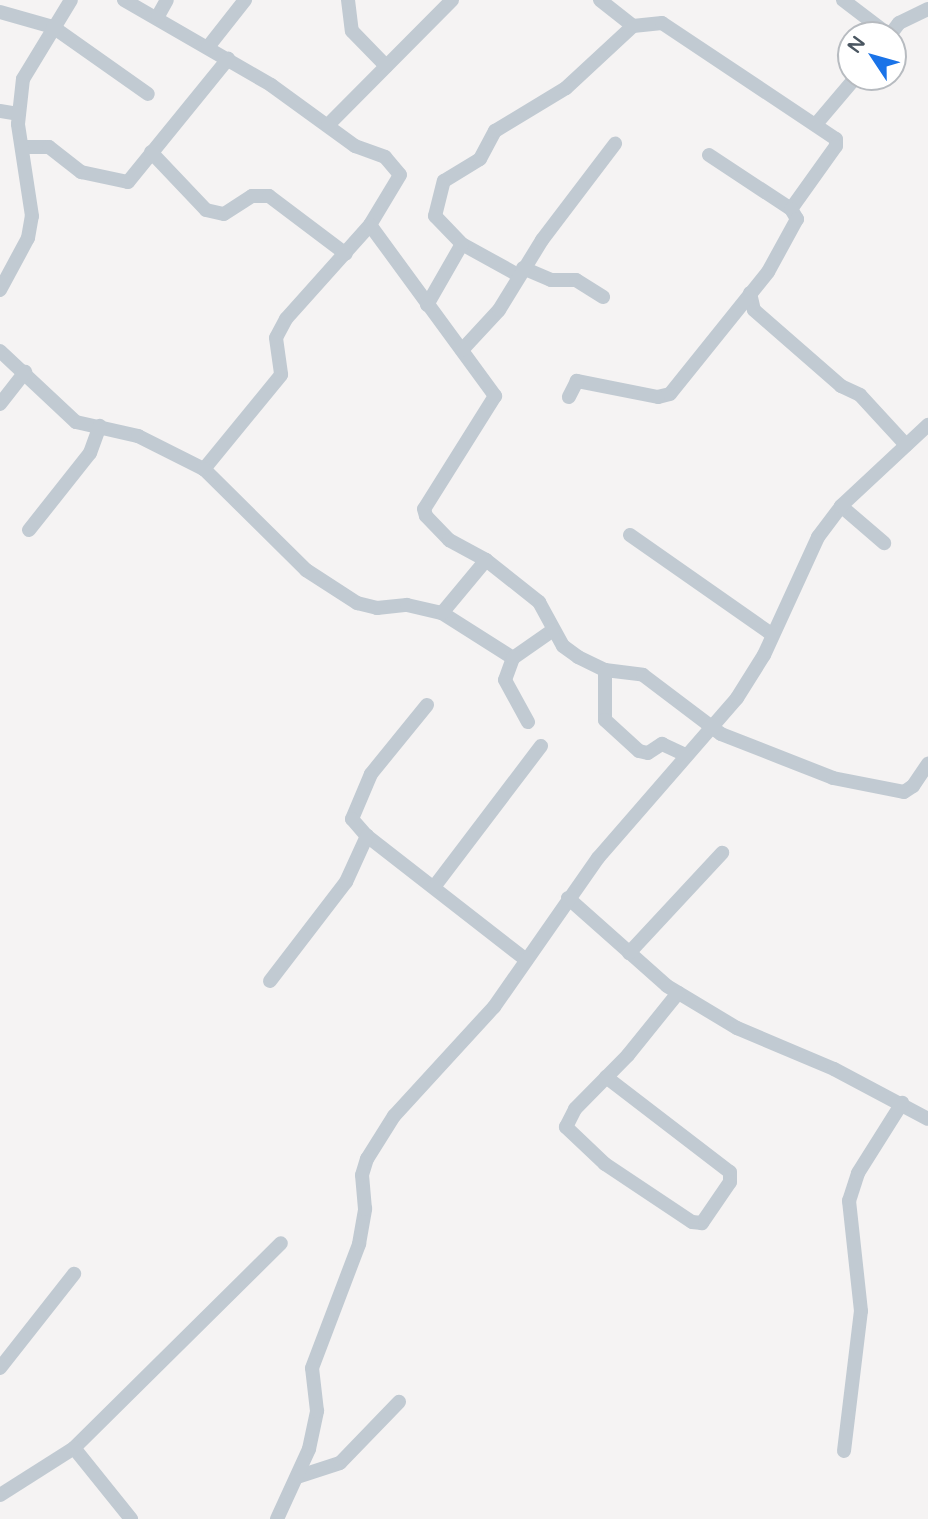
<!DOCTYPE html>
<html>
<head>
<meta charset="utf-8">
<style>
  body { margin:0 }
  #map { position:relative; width:928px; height:1519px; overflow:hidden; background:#f5f3f3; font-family:"Varela Round",sans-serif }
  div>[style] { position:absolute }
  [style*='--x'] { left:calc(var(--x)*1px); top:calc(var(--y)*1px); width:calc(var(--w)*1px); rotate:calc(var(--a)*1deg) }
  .street>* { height:14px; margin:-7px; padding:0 7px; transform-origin:7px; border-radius:7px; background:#c1cad2 }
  span { translate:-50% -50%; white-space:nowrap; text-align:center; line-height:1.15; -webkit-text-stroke:5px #fff; paint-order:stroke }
  .north { position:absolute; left:837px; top:21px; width:70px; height:70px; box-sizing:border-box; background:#fff; border:2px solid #b7bbc0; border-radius:50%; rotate:306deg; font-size:19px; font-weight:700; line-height:28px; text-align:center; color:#4a5661 }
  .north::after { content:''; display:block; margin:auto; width:24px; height:32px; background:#1a73e8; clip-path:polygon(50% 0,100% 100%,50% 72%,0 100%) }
</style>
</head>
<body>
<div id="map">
  <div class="street">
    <div style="--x:124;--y:0;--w:170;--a:30"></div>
    <div style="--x:271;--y:85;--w:104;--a:36"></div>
    <div style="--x:355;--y:146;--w:32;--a:20"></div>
    <div style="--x:385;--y:157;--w:23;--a:50"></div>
    <div style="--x:400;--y:175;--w:58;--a:121"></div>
    <div style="--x:370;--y:225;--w:126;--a:131.8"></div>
    <div style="--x:286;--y:319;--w:21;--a:118"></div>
    <div style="--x:276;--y:338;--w:37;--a:82"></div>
    <div style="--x:281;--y:375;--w:122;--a:129.3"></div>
    <div style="--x:348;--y:0;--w:31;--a:83"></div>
    <div style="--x:352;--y:31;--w:49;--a:45.8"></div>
    <div style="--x:600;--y:0;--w:42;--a:38.2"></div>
    <div style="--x:843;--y:0;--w:58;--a:37.3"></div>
    <div style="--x:0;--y:12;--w:55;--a:15.8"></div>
    <div style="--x:53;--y:27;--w:116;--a:35.2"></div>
    <div style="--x:158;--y:16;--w:18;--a:-61"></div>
    <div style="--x:890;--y:35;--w:15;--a:-53"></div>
    <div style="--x:899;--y:23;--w:32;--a:-26"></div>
    <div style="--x:208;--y:47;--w:60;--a:-51.8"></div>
    <div style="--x:0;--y:111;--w:18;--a:9"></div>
    <div style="--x:817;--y:123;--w:60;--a:-49.7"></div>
    <div style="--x:328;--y:125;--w:176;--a:-45.2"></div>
    <div style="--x:24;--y:147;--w:25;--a:0"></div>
    <div style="--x:49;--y:147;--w:41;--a:38"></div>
    <div style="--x:81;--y:172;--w:48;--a:12"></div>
    <div style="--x:128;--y:182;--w:159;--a:-50.9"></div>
    <div style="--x:151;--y:152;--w:80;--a:46.5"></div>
    <div style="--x:206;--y:210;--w:18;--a:13"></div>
    <div style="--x:224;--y:214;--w:33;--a:-33"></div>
    <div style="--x:252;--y:196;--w:17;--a:0"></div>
    <div style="--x:269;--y:196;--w:96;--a:37"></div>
    <div style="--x:709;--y:155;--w:98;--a:33.4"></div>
    <div style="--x:370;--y:225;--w:212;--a:53.8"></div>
    <div style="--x:495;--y:396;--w:133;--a:122.1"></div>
    <div style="--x:424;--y:509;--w:7;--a:74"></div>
    <div style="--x:426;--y:516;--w:33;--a:46"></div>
    <div style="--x:449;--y:540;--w:42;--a:28.4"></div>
    <div style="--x:486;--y:560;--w:68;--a:38.4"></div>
    <div style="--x:539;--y:602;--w:50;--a:61.4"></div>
    <div style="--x:563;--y:646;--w:19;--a:36"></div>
    <div style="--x:578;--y:657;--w:30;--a:26"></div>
    <div style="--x:605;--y:670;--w:38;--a:7"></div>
    <div style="--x:643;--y:675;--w:98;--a:37.1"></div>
    <div style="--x:721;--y:734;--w:120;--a:21.4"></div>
    <div style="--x:833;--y:778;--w:72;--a:11.2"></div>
    <div style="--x:904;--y:792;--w:11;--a:-34"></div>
    <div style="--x:913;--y:786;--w:27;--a:-56"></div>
    <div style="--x:462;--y:244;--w:64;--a:29"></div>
    <div style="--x:523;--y:268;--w:30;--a:23"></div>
    <div style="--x:551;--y:280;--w:25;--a:0"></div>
    <div style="--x:576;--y:280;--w:32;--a:32"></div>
    <div style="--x:0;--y:290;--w:59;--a:-61.7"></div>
    <div style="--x:28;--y:238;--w:22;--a:-80"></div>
    <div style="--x:32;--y:216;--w:93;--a:-98.7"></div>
    <div style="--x:18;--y:124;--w:45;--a:-83.7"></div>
    <div style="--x:23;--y:79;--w:92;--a:-58.7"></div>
    <div style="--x:750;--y:293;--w:17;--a:77"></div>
    <div style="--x:754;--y:310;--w:116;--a:41.1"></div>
    <div style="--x:841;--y:386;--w:21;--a:25"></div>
    <div style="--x:860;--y:395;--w:68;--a:47.4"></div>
    <div style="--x:427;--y:305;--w:70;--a:-60.2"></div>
    <div style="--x:462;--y:244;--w:39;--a:-134"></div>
    <div style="--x:435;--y:216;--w:36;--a:-76"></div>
    <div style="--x:444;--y:181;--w:42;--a:-31.4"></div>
    <div style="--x:480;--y:159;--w:32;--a:-62"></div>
    <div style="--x:495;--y:131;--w:83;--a:-31.2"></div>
    <div style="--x:566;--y:88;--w:91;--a:-42.8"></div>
    <div style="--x:633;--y:26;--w:29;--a:-6"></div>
    <div style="--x:662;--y:23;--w:209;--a:33.7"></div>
    <div style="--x:836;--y:139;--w:7;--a:90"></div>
    <div style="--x:836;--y:146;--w:77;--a:125.5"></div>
    <div style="--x:791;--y:209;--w:12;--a:59"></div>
    <div style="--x:797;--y:219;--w:60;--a:118.7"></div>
    <div style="--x:768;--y:272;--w:156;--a:128.8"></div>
    <div style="--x:670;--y:394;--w:12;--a:166"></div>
    <div style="--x:658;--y:397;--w:83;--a:-168.8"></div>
    <div style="--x:577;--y:381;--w:18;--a:117"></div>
    <div style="--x:462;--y:350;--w:54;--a:-47.2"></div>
    <div style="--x:499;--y:310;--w:82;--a:-58.4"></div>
    <div style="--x:542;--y:240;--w:121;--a:-52.8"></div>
    <div style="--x:0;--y:351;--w:104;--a:43.1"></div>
    <div style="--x:76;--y:422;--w:64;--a:12.7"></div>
    <div style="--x:138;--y:436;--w:74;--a:26.6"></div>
    <div style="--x:204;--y:469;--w:144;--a:44.7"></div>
    <div style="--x:306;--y:570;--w:61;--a:32.9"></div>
    <div style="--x:357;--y:603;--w:21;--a:14"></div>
    <div style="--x:377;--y:608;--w:30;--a:-6"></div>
    <div style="--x:407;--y:605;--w:36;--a:13"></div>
    <div style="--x:442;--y:613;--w:84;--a:32.4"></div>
    <div style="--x:513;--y:658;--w:23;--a:110"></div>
    <div style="--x:505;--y:680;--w:48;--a:61.3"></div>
    <div style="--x:0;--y:404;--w:41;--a:-52"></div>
    <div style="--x:841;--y:506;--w:57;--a:40.7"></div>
    <div style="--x:29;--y:530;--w:98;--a:-51.6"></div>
    <div style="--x:90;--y:453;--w:29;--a:-70"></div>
    <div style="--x:630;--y:535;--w:174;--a:35"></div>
    <div style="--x:442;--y:613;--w:69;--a:-50.3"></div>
    <div style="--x:513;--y:658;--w:49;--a:-35"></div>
    <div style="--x:605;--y:670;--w:50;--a:90"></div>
    <div style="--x:605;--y:720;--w:46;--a:42.4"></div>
    <div style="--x:639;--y:751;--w:9;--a:13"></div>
    <div style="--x:648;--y:753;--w:17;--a:-33"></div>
    <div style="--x:662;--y:744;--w:26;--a:25"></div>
    <div style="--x:427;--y:705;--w:89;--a:129.1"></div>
    <div style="--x:371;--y:774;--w:49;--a:112.9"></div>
    <div style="--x:352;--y:819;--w:23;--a:49"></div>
    <div style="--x:367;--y:836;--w:202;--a:37.9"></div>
    <div style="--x:434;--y:887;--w:177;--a:-52.8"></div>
    <div style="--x:568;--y:898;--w:132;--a:41.6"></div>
    <div style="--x:667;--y:986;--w:82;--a:31"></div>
    <div style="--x:737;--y:1028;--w:105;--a:22.9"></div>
    <div style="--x:834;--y:1069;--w:106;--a:28"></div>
    <div style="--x:629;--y:953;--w:137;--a:-47.1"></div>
    <div style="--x:270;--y:981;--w:125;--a:-52.5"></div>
    <div style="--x:346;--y:882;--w:51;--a:-65.5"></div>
    <div style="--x:606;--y:1077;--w:156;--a:37.5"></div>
    <div style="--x:730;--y:1172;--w:10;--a:90"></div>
    <div style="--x:730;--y:1182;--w:50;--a:124.3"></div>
    <div style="--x:702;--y:1223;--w:10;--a:-174"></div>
    <div style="--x:692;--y:1222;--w:105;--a:-146.3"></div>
    <div style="--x:605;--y:1164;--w:54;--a:-136.5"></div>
    <div style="--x:566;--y:1127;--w:20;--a:-63"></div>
    <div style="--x:575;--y:1109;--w:76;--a:-45.5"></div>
    <div style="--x:628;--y:1055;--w:80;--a:-51.1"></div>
    <div style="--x:0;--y:1368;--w:120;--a:-51.8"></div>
    <div style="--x:74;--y:1448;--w:291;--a:-44.7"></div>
    <div style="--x:844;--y:1451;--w:141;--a:-83.1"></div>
    <div style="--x:861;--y:1311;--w:111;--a:-96.2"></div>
    <div style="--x:849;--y:1201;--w:29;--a:-72"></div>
    <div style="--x:858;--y:1173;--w:83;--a:-57.8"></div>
    <div style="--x:300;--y:1476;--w:42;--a:-18"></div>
    <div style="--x:340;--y:1463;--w:85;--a:-46"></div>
    <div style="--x:0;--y:1495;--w:88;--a:-32.4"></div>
    <div style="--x:74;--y:1448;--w:91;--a:51.2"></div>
    <div style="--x:277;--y:1519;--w:77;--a:-65.4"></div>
    <div style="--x:309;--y:1449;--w:39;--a:-78"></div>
    <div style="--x:317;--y:1411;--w:43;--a:-96.6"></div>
    <div style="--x:312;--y:1368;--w:133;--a:-69.2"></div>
    <div style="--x:359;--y:1244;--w:36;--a:-80"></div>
    <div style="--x:365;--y:1209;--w:34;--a:-95"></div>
    <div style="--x:362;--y:1175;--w:17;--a:-73"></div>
    <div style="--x:367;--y:1159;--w:51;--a:-57.9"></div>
    <div style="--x:394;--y:1116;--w:148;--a:-47.5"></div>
    <div style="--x:494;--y:1007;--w:182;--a:-55.1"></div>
    <div style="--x:598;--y:858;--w:212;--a:-49"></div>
    <div style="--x:737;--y:698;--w:51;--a:-57.9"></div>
    <div style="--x:764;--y:655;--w:130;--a:-65.4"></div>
    <div style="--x:818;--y:537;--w:39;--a:-53"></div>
    <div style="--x:841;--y:506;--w:119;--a:-43"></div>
  </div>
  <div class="north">N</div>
</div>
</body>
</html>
